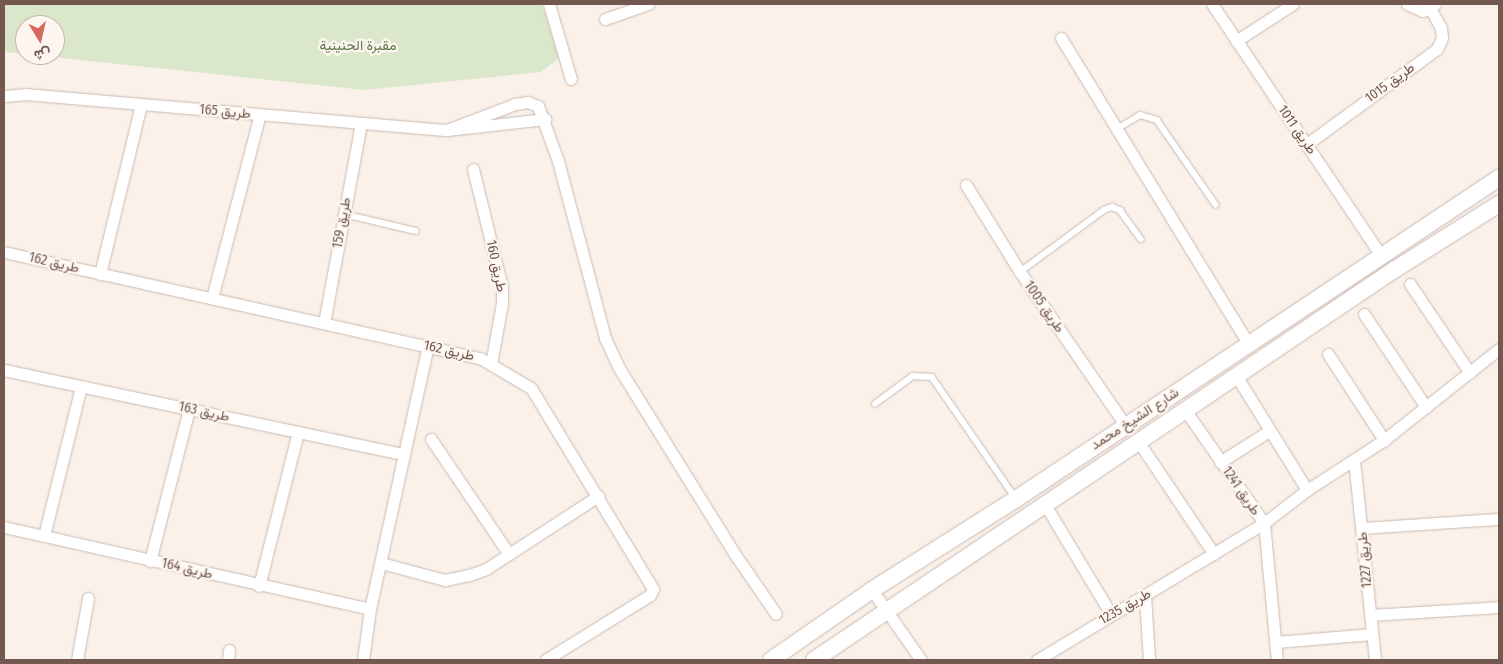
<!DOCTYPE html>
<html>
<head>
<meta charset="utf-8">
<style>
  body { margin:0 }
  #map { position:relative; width:1503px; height:664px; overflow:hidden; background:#faf2ea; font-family:"Fira Sans Condensed",Vazirmatn,sans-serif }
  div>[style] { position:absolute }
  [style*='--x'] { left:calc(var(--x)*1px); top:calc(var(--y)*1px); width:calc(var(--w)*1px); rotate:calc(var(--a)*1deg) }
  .green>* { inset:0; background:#dae7ca }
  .roads { filter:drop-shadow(0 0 1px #ccb9b1) drop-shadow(0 0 1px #ccb9b1) }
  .lane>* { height:5.5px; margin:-2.75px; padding:0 2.75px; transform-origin:2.75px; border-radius:2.75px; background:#fff }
  .street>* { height:11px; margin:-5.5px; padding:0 5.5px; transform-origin:5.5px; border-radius:5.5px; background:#fff }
  .secondary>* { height:16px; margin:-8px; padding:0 8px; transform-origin:8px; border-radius:8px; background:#fff }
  span { translate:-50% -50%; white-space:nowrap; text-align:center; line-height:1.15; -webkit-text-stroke:4.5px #fdf6f0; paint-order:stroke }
  .park-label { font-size:14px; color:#5d7849 }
  .street-label { font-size:14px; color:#735850 }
  .frame { position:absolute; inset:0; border:5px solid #735850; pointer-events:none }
  .north { position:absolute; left:15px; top:15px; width:50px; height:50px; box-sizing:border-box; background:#fdf6f0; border:1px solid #c6b7b0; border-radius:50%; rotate:171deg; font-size:14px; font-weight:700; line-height:20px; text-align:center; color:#735850 }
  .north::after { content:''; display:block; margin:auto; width:18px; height:22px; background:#d7685d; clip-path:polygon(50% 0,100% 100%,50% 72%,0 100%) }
</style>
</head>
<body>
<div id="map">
  <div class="green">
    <div style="clip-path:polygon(4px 4px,542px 4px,559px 58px,541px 72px,364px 90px,33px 55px,55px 55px,55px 25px,25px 25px,25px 54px,4px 52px)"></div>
  </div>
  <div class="roads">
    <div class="lane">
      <div style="--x:1117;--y:129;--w:27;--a:-31"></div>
      <div style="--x:1140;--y:115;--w:18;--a:16"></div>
      <div style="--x:1157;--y:120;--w:103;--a:55.2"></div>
      <div style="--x:344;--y:214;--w:74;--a:13.3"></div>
      <div style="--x:1020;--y:272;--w:104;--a:-36.4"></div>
      <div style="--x:1104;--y:210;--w:9;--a:-21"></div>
      <div style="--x:1112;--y:207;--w:9;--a:21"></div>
      <div style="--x:1120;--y:210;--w:36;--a:54"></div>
      <div style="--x:875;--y:404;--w:47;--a:-36.4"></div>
      <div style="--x:913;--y:376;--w:19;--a:3"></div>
      <div style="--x:932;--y:377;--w:146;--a:55.3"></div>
    </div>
    <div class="street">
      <div style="--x:549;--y:4;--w:78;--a:73.7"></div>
      <div style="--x:1212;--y:4;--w:305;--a:56.1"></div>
      <div style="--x:1407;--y:4;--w:17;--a:24"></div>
      <div style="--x:1423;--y:11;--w:14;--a:-30"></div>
      <div style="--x:605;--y:19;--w:46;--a:-19.2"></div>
      <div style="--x:1061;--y:38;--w:360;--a:58.5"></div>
      <div style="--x:1236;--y:41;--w:68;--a:-33"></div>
      <div style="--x:4;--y:96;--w:21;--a:-5"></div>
      <div style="--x:25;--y:94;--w:424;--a:4.9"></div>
      <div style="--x:447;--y:130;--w:99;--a:-6.4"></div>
      <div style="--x:447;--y:130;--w:73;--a:-20.9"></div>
      <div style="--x:515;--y:104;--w:13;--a:-9"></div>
      <div style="--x:528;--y:102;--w:11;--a:22"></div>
      <div style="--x:538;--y:106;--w:59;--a:70"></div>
      <div style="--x:558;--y:161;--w:183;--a:75.1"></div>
      <div style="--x:605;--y:338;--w:33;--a:65"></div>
      <div style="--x:619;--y:368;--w:221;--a:58.1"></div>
      <div style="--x:736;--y:556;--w:70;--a:55.4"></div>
      <div style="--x:1307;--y:144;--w:161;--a:-36.2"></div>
      <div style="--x:1437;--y:49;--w:12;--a:-66"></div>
      <div style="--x:1442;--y:38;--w:10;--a:-96"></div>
      <div style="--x:1441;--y:28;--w:23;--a:-119"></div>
      <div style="--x:473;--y:169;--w:122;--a:76.2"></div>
      <div style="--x:502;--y:287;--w:16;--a:90"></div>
      <div style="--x:502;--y:303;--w:62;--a:100.2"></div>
      <div style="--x:966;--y:185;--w:102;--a:58.2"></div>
      <div style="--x:1020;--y:272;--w:186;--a:55.5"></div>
      <div style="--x:4;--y:252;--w:488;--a:12.6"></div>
      <div style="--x:480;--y:358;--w:59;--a:30.5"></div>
      <div style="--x:531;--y:388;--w:235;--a:58.7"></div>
      <div style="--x:653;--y:589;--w:7;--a:117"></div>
      <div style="--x:650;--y:595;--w:123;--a:148.2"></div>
      <div style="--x:100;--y:274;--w:174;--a:-76.4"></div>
      <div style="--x:1410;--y:284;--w:107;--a:56"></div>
      <div style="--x:212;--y:298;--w:190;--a:-75.4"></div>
      <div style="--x:1364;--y:314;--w:112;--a:56.3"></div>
      <div style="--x:324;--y:323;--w:203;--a:-79.5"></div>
      <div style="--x:1328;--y:354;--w:103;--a:56.9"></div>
      <div style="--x:4;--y:370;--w:409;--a:11.9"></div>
      <div style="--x:1237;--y:377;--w:133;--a:58.2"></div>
      <div style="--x:1185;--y:410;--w:138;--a:55"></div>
      <div style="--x:1264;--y:523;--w:138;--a:84.6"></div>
      <div style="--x:431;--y:439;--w:139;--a:55.9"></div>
      <div style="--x:1138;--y:441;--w:136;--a:56.1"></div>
      <div style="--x:1354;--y:460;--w:201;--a:84"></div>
      <div style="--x:1220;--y:462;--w:58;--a:-32.3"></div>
      <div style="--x:1044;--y:503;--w:130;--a:58.9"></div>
      <div style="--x:4;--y:527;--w:375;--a:12.6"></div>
      <div style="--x:1362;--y:528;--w:137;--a:-3.8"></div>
      <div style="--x:44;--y:536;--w:154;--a:-76.1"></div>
      <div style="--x:150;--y:561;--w:157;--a:-75.6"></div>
      <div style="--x:381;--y:563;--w:66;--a:14.9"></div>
      <div style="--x:445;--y:580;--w:25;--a:-12"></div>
      <div style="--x:469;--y:575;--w:18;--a:-19"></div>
      <div style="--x:486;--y:569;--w:134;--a:-33.1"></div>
      <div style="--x:259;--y:586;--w:159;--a:-75.8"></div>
      <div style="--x:872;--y:590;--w:85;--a:55"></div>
      <div style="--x:1145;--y:596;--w:64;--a:86.4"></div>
      <div style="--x:1370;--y:615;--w:129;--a:-3.5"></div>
      <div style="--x:1276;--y:642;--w:96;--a:-4.8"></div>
      <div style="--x:77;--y:660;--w:63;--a:-79.9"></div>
      <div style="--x:228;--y:660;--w:10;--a:-84"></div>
      <div style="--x:363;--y:660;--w:51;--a:-82.2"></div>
      <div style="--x:370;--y:609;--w:269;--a:-77.6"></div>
      <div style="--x:1037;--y:660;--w:265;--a:-31.1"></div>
      <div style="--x:1264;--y:523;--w:54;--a:-37.5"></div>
      <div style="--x:1307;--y:490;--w:92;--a:-33"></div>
      <div style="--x:1384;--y:440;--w:147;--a:-38.4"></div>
    </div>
    <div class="secondary">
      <div style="--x:771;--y:660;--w:123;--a:-34.7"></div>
      <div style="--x:872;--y:590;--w:170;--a:-32.3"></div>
      <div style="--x:1016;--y:499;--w:580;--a:-33.61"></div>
      <div style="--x:814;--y:660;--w:699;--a:-33.92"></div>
      <div style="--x:1394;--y:270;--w:124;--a:-32.2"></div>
    </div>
  </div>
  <div class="park-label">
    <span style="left:358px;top:46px">مقبرة الحنينية</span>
  </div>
  <div class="street-label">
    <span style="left:1390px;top:83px;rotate:-36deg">طريق 1015</span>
    <span style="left:225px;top:112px;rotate:5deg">طريق 165</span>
    <span style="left:1297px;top:130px;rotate:55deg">طريق 1011</span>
    <span style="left:342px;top:223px;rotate:-80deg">طريق 159</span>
    <span style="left:54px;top:263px;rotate:13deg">طريق 162</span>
    <span style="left:496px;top:266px;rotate:78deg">طريق 160</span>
    <span style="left:1044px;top:307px;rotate:55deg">طريق 1005</span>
    <span style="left:449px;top:351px;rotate:13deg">طريق 162</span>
    <span style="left:204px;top:412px;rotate:12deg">طريق 163</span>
    <span style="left:1135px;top:419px;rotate:-33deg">شارع الشيخ محمد</span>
    <span style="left:1241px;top:491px;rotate:55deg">طريق 1241</span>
    <span style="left:1365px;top:560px;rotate:-95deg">طريق 1227</span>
    <span style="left:187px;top:569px;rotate:13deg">طريق 164</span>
    <span style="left:1125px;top:607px;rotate:-30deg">طريق 1235</span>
  </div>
  <div class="frame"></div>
  <div class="north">ش</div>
</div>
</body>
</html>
